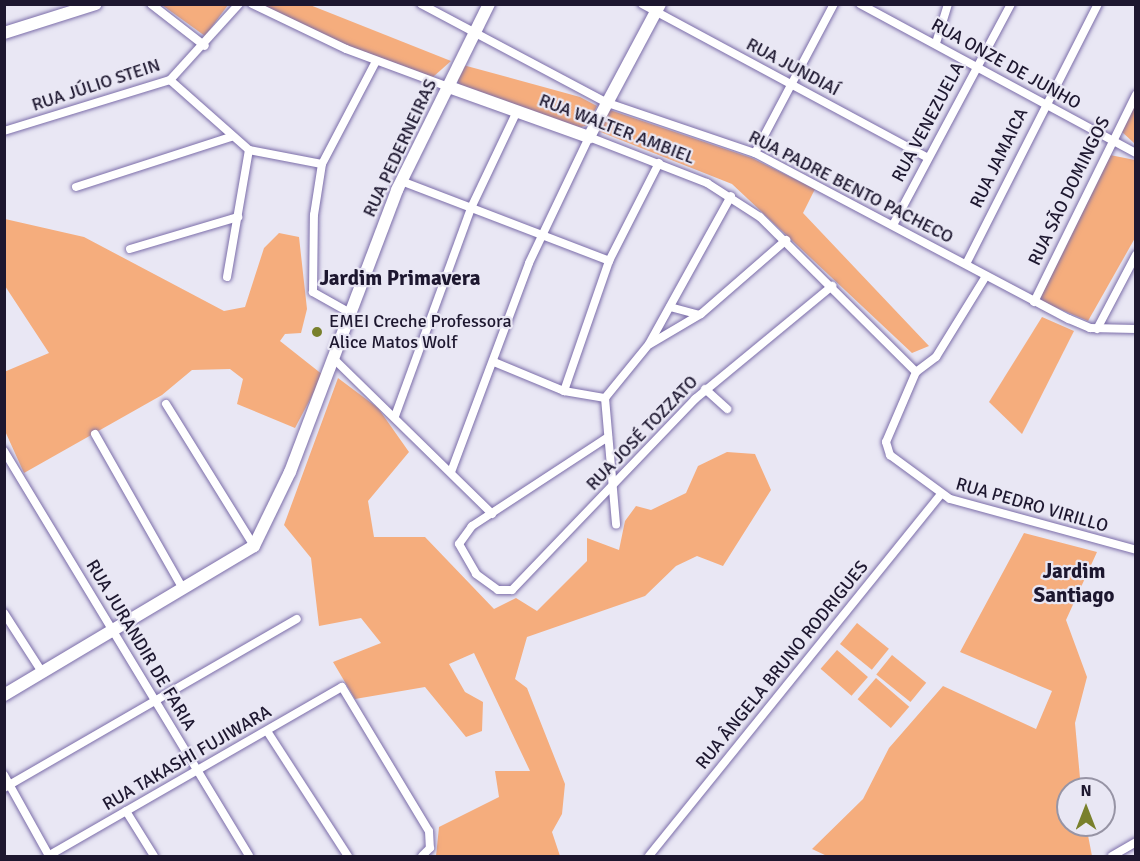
<!DOCTYPE html>
<html>
<head>
<meta charset="utf-8">
<style>
  body { margin:0 }
  #map { position:relative; width:1140px; height:861px; overflow:hidden; background:#e9e7f4; font-family:Signika,sans-serif }
  div>[style] { position:absolute }
  [style*='--x'] { left:calc(var(--x)*1px); top:calc(var(--y)*1px); width:calc(var(--w)*1px); rotate:calc(var(--a)*1deg) }
  .green>* { inset:0; background:#f5ad7d; transform-origin:0 0 }
  .roads { filter:drop-shadow(0 0 2px #7b6da9) drop-shadow(0 0 2px #7b6da9) }
  .street>* { height:8px; margin:-4px; padding:0 4px; transform-origin:4px; border-radius:4px; background:#fff }
  .secondary>* { height:12px; margin:-6px; padding:0 6px; transform-origin:6px; border-radius:6px; background:#fff }
  .dots>* { width:16px; height:16px; translate:-50% -50%; box-sizing:border-box; border:3px solid #e9e7f4; border-radius:50% }
  span { translate:-50% -50%; white-space:nowrap; text-align:center; line-height:1.15; -webkit-text-stroke:4.5px #e9e7f4; paint-order:stroke }
  .street-label { font-size:18px; color:#1d172f }
  .poi-label { font-size:18px; color:#1d172f }
  .left { translate:0 -50%; text-align:left }
  .quarter-label { font-size:21px; color:#1d172f; font-weight:700 }
  .frame { position:absolute; inset:0; border:6px solid #1d172f; pointer-events:none }
  .north { position:absolute; left:1056px; top:777px; width:60px; height:60px; box-sizing:border-box; background:#e9e7f4; border:2px solid #9794a5; border-radius:50%; rotate:0deg; font-size:16px; font-weight:700; line-height:24px; text-align:center; color:#1d172f }
  .north::after { content:''; display:block; margin:auto; width:21px; height:27px; background:#79802c; clip-path:polygon(50% 0,100% 100%,50% 72%,0 100%) }
</style>
</head>
<body>
<div id="map">
  <div class="green">
    <div style="clip-path:polygon(162px 5px,228px 5px,205px 36px)"></div>
    <div style="clip-path:polygon(259px 5px,310px 5px,451px 61px,433px 77px,350px 47px)"></div>
    <div style="clip-path:polygon(463px 65px,580px 97px,597px 106px,588px 125px,578px 128px,460px 86px,457px 79px)"></div>
    <div style="clip-path:polygon(1135px 105px,1135px 144px,1121px 131px)"></div>
    <div style="clip-path:polygon(607px 109px,752px 158px,815px 189px,803px 213px,929px 346px,912px 353px,732px 184px,598px 131px)"></div>
    <div style="clip-path:polygon(1110px 155px,1135px 160px,1135px 238px,1088px 321px,1038px 300px)"></div>
    <div style="clip-path:polygon(5px 219px,84px 237px,224px 311px,245px 307px,264px 248px,279px 233px,299px 237px,307px 309px,301px 333px,285px 334px,280px 341px,323px 375px,295px 428px,237px 404px,243px 379px,230px 369px,192px 370px,162px 395px,24px 473px,5px 431px,4px 372px,49px 353px,5px 286px)"></div>
    <div style="clip-path:polygon(1042px 317px,1074px 331px,1022px 434px,989px 402px)"></div>
    <div style="clip-path:polygon(338px 378px,378px 408px,409px 452px,368px 501px,374px 537px,425px 537px,494px 609px,516px 598px,537px 611px,587px 561px,587px 538px,619px 550px,625px 521px,636px 506px,651px 510px,686px 493px,698px 466px,727px 452px,755px 454px,771px 490px,723px 566px,697px 556px,676px 566px,645px 596px,527px 637px,515px 679px,527px 688px,565px 784px,562px 814px,552px 832px,560px 856px,436px 856px,439px 827px,499px 797px,495px 771px,530px 771px,474px 653px,449px 664px,465px 692px,483px 702px,482px 731px,466px 737px,425px 687px,355px 699px,333px 662px,381px 643px,361px 618px,319px 626px,311px 558px,284px 525px)"></div>
    <div style="clip-path:polygon(1024px 533px,1097px 552px,1066px 620px,1087px 677px,1075px 723px,1081px 789px,1068px 789px,1068px 825px,1086px 825px,1092px 856px,827px 856px,812px 849px,863px 799px,889px 748px,943px 686px,1036px 729px,1052px 691px,960px 652px)"></div>
    <div style="left:857px;top:623px;width:41px;height:27px;rotate:39deg"></div>
    <div style="left:837px;top:650px;width:41px;height:25px;rotate:41deg"></div>
    <div style="left:892px;top:655px;width:44px;height:25px;rotate:39deg"></div>
    <div style="left:876px;top:678px;width:44px;height:28px;rotate:41deg"></div>
  </div>
  <div class="roads">
    <div class="street">
      <div style="--x:151;--y:4;--w:68;--a:37.9"></div>
      <div style="--x:252;--y:4;--w:104;--a:25.6"></div>
      <div style="--x:346;--y:49;--w:110;--a:20.3"></div>
      <div style="--x:421;--y:4;--w:208;--a:28"></div>
      <div style="--x:605;--y:102;--w:158;--a:18.8"></div>
      <div style="--x:755;--y:153;--w:355;--a:27.9"></div>
      <div style="--x:1069;--y:319;--w:23;--a:23"></div>
      <div style="--x:1090;--y:328;--w:46;--a:1.2"></div>
      <div style="--x:642;--y:4;--w:325;--a:28.3"></div>
      <div style="--x:860;--y:4;--w:314;--a:28.4"></div>
      <div style="--x:936;--y:43;--w:41;--a:-72.9"></div>
      <div style="--x:170;--y:80;--w:106;--a:41.5"></div>
      <div style="--x:249;--y:150;--w:74;--a:10.9"></div>
      <div style="--x:4;--y:131;--w:174;--a:-17.1"></div>
      <div style="--x:170;--y:80;--w:103;--a:-47.8"></div>
      <div style="--x:755;--y:153;--w:169;--a:-62.1"></div>
      <div style="--x:401;--y:181;--w:223;--a:21"></div>
      <div style="--x:76;--y:187;--w:163;--a:-17.9"></div>
      <div style="--x:893;--y:225;--w:251;--a:-61.9"></div>
      <div style="--x:130;--y:249;--w:113;--a:-16.5"></div>
      <div style="--x:966;--y:264;--w:292;--a:-63.1"></div>
      <div style="--x:986;--y:276;--w:95;--a:121.7"></div>
      <div style="--x:936;--y:357;--w:25;--a:143"></div>
      <div style="--x:916;--y:372;--w:76;--a:113.2"></div>
      <div style="--x:886;--y:442;--w:14;--a:73"></div>
      <div style="--x:890;--y:455;--w:74;--a:36.3"></div>
      <div style="--x:950;--y:499;--w:193;--a:15.3"></div>
      <div style="--x:227;--y:277;--w:129;--a:-80.2"></div>
      <div style="--x:1034;--y:302;--w:231;--a:-63.8"></div>
      <div style="--x:670;--y:307;--w:28;--a:15"></div>
      <div style="--x:352;--y:314;--w:45;--a:-150.6"></div>
      <div style="--x:313;--y:292;--w:77;--a:-89.3"></div>
      <div style="--x:314;--y:215;--w:52;--a:-81.1"></div>
      <div style="--x:322;--y:164;--w:116;--a:-62.3"></div>
      <div style="--x:1097;--y:329;--w:84;--a:-62.2"></div>
      <div style="--x:650;--y:344;--w:59;--a:-30.5"></div>
      <div style="--x:701;--y:314;--w:113;--a:-41"></div>
      <div style="--x:335;--y:360;--w:220;--a:44.4"></div>
      <div style="--x:494;--y:362;--w:76;--a:22.5"></div>
      <div style="--x:564;--y:391;--w:42;--a:9.7"></div>
      <div style="--x:705;--y:389;--w:30;--a:42"></div>
      <div style="--x:564;--y:391;--w:138;--a:-70.9"></div>
      <div style="--x:609;--y:261;--w:110;--a:-63"></div>
      <div style="--x:605;--y:398;--w:70;--a:-50.8"></div>
      <div style="--x:649;--y:344;--w:169;--a:-61"></div>
      <div style="--x:605;--y:398;--w:127;--a:85"></div>
      <div style="--x:166;--y:404;--w:167;--a:58.2"></div>
      <div style="--x:395;--y:416;--w:221;--a:-69.9"></div>
      <div style="--x:471;--y:208;--w:107;--a:-64.6"></div>
      <div style="--x:95;--y:434;--w:178;--a:60.4"></div>
      <div style="--x:608;--y:437;--w:163;--a:146.8"></div>
      <div style="--x:472;--y:526;--w:22;--a:126"></div>
      <div style="--x:459;--y:544;--w:34;--a:60"></div>
      <div style="--x:476;--y:574;--w:27;--a:36"></div>
      <div style="--x:498;--y:590;--w:14;--a:0"></div>
      <div style="--x:512;--y:590;--w:265;--a:-46.2"></div>
      <div style="--x:695;--y:399;--w:178;--a:-39.5"></div>
      <div style="--x:4;--y:451;--w:473;--a:58.8"></div>
      <div style="--x:451;--y:472;--w:223;--a:-69.5"></div>
      <div style="--x:529;--y:263;--w:140;--a:-64.5"></div>
      <div style="--x:589;--y:137;--w:127;--a:21.3"></div>
      <div style="--x:707;--y:183;--w:63;--a:32.7"></div>
      <div style="--x:760;--y:217;--w:220;--a:44.8"></div>
      <div style="--x:4;--y:613;--w:70;--a:57.2"></div>
      <div style="--x:267;--y:731;--w:149;--a:57.1"></div>
      <div style="--x:4;--y:775;--w:93;--a:60.9"></div>
      <div style="--x:4;--y:788;--w:338;--a:-30"></div>
      <div style="--x:126;--y:811;--w:53;--a:58.1"></div>
      <div style="--x:48;--y:856;--w:339;--a:-29.9"></div>
      <div style="--x:342;--y:687;--w:168;--a:58.9"></div>
      <div style="--x:429;--y:831;--w:17;--a:87"></div>
      <div style="--x:430;--y:848;--w:11;--a:135"></div>
      <div style="--x:649;--y:856;--w:464;--a:-51.1"></div>
      <div style="--x:1112;--y:856;--w:28;--a:-30"></div>
    </div>
    <div class="secondary">
      <div style="--x:4;--y:33;--w:96;--a:-17.5"></div>
      <div style="--x:449;--y:87;--w:149;--a:19.7"></div>
      <div style="--x:589;--y:137;--w:151;--a:-61.9"></div>
      <div style="--x:4;--y:695;--w:291;--a:-30.8"></div>
      <div style="--x:254;--y:546;--w:82;--a:-64.1"></div>
      <div style="--x:290;--y:472;--w:302;--a:-69.2"></div>
      <div style="--x:397;--y:190;--w:208;--a:-63.7"></div>
    </div>
  </div>
  <div class="dots">
    <div style="left:317px;top:332px;background:#79802c"></div>
  </div>
  <div class="street-label">
    <span style="left:1006px;top:64px;rotate:29deg">RUA ONZE DE JUNHO</span>
    <span style="left:793px;top:67px;rotate:28deg">RUA JUNDIAÍ</span>
    <span style="left:96px;top:85px;rotate:-18deg">RUA JÚLIO STEIN</span>
    <span style="left:928px;top:122px;rotate:-62deg">RUA VENEZUELA</span>
    <span style="left:617px;top:129px;rotate:21deg">RUA WALTER AMBIEL</span>
    <span style="left:400px;top:148px;rotate:-65deg">RUA PEDERNEIRAS</span>
    <span style="left:999px;top:158px;rotate:-64deg">RUA JAMAICA</span>
    <span style="left:851px;top:187px;rotate:27deg">RUA PADRE BENTO PACHECO</span>
    <span style="left:1069px;top:191px;rotate:-64deg">RUA SÃO DOMINGOS</span>
    <span style="left:642px;top:433px;rotate:-46deg">RUA JOSÉ TOZZATO</span>
    <span style="left:1032px;top:505px;rotate:16deg">RUA PEDRO VIRILLO</span>
    <span style="left:141px;top:645px;rotate:59deg">RUA JURANDIR DE FARIA</span>
    <span style="left:782px;top:665px;rotate:-51deg">RUA ÂNGELA BRUNO RODRIGUES</span>
    <span style="left:187px;top:758px;rotate:-30deg">RUA TAKASHI FUJIWARA</span>
  </div>
  <div class="poi-label">
    <span class="left" style="left:329px;top:332px">EMEI Creche Professora<br>Alice Matos Wolf</span>
  </div>
  <div class="quarter-label">
    <span style="left:400px;top:278px">Jardim Primavera</span>
    <span style="left:1074px;top:583px">Jardim<br>Santiago</span>
  </div>
  <div class="frame"></div>
  <div class="north">N</div>
</div>
</body>
</html>
